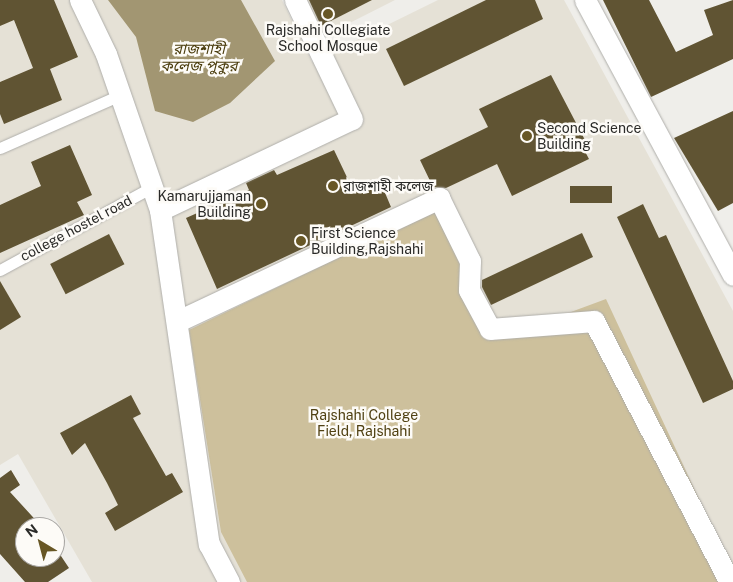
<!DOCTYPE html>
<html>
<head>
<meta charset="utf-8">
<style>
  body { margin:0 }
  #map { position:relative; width:733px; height:582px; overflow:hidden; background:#efeeea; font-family:"Public Sans","Noto Sans Bengali",sans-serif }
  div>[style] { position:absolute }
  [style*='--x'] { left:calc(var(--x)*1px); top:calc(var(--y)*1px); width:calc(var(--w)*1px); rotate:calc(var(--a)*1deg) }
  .built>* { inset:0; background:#e5e1d6 }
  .green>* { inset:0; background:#cdc09c }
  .water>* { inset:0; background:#a29672 }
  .building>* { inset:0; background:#605433; transform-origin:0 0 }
  .roads { filter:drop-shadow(0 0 1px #afaeaa) drop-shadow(0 0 1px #afaeaa) }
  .lane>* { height:11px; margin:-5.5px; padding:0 5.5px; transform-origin:5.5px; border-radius:5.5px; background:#fff }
  .street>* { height:21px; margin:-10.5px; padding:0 10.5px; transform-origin:10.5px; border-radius:10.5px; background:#fff }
  .dots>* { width:14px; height:14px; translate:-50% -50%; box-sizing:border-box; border:2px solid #fdfbf7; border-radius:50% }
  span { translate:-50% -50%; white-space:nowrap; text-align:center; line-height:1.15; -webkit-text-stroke:5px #fdfbf7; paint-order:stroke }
  .poi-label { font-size:14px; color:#2a2a28 }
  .left { translate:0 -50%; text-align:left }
  .right { translate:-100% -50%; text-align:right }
  .street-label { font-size:14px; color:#2a2a28 }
  .park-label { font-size:14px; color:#504113 }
  .water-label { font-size:15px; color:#4b3d0e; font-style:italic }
  .north { position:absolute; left:15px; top:517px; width:50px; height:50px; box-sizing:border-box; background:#fdfbf7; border:1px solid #a9a7a4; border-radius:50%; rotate:323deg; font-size:14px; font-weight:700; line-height:20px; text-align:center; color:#2a2a28 }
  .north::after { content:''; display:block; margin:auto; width:18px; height:22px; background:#685725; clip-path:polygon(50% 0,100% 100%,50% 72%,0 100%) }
</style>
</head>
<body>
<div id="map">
  <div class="built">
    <div style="clip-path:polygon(0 0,282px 0,312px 62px,438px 0,564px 0,733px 311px,733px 582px,92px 582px,18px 454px,0 465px)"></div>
    <div style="clip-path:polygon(292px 0,395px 0,312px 42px)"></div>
  </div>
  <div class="green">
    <div style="clip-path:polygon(435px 211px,498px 339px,606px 299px,733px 572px,733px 582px,247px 582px,221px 532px,189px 330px)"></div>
  </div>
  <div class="water">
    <div style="clip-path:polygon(108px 0,241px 0,275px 61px,230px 103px,193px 122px,155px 111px,136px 37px)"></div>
  </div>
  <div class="building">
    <div style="clip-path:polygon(0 0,54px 0,78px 57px,50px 69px,62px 100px,4px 124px,0 114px,0 82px,33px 68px,14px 20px,0 26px)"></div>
    <div style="clip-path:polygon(309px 0,372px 0,321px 26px)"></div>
    <div style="clip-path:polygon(486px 0,535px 0,543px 19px,404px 86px,386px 49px)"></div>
    <div style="clip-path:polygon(603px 0,649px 0,676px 52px,713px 35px,704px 10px,733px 0,733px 59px,651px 97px)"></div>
    <div style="clip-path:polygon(551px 75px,586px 142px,581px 144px,589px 159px,512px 196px,497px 164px,446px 188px,433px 187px,420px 160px,488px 127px,479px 109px)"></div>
    <div style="clip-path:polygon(733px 111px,733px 203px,718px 211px,674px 138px)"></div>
    <div style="clip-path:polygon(70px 145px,92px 195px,77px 202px,84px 215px,0 253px,0 205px,41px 186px,31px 162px)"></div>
    <div style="clip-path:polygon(334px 150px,354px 192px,380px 181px,391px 207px,217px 289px,186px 218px,249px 190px,246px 183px,274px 170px,277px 175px)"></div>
    <div style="left:612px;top:186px;width:17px;height:42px;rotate:90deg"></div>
    <div style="clip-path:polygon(643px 204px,659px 238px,666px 235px,733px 381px,733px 389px,703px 403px,617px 217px)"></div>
    <div style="clip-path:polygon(582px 233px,593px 257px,491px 305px,482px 287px,482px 280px)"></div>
    <div style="left:109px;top:234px;width:34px;height:66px;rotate:63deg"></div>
    <div style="clip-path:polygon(0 281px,21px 317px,0 330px)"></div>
    <div style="clip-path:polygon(131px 395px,141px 414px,133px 418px,166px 476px,172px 473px,183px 492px,115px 531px,105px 513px,118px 505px,107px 483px,85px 443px,72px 455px,60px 433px)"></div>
    <div style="clip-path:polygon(11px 470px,20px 485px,10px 492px,42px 527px,25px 527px,25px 557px,55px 557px,55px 547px,69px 568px,48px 582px,25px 582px,0 554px,0 478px)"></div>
  </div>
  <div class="roads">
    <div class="lane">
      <div style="--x:0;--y:148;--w:131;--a:-23.8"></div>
      <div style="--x:0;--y:270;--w:173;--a:-28.6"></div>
    </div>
    <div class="street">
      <div style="--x:80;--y:0;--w:60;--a:64.3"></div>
      <div style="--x:106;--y:54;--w:165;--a:70.9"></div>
      <div style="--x:160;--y:210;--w:338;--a:81.7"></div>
      <div style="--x:209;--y:544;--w:43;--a:62.2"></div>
      <div style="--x:585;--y:0;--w:312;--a:61.7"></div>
      <div style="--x:160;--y:210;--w:212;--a:-25.4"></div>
      <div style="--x:352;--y:119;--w:132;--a:-115.6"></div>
      <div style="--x:178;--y:321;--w:289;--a:-25.2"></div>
      <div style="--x:439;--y:198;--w:70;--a:63.8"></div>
      <div style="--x:470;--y:261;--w:29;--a:92"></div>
      <div style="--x:469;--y:290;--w:44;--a:61.7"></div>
      <div style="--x:490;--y:329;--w:104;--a:-4.4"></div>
      <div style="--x:594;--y:321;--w:294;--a:62.5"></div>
    </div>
  </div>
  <div class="dots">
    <div style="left:328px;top:14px;background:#685725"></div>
    <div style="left:527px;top:136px;background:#685725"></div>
    <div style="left:333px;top:186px;background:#685725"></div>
    <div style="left:261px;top:204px;background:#685725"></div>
    <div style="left:301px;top:241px;background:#685725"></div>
  </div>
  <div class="poi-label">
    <span style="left:328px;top:38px">Rajshahi Collegiate<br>School Mosque</span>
    <span class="left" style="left:537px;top:136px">Second Science<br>Building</span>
    <span class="left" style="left:343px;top:186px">রাজশাহী কলেজ</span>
    <span class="right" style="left:251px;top:204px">Kamarujjaman<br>Building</span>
    <span class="left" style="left:311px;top:241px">First Science<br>Building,Rajshahi</span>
  </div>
  <div class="street-label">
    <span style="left:76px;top:228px;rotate:-28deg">college hostel road</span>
  </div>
  <div class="park-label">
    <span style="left:364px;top:423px">Rajshahi College<br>Field, Rajshahi</span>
  </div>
  <div class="water-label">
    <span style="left:199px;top:57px">রাজশাহী<br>কলেজ পুকুর</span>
  </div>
  <div class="north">N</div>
</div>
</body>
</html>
